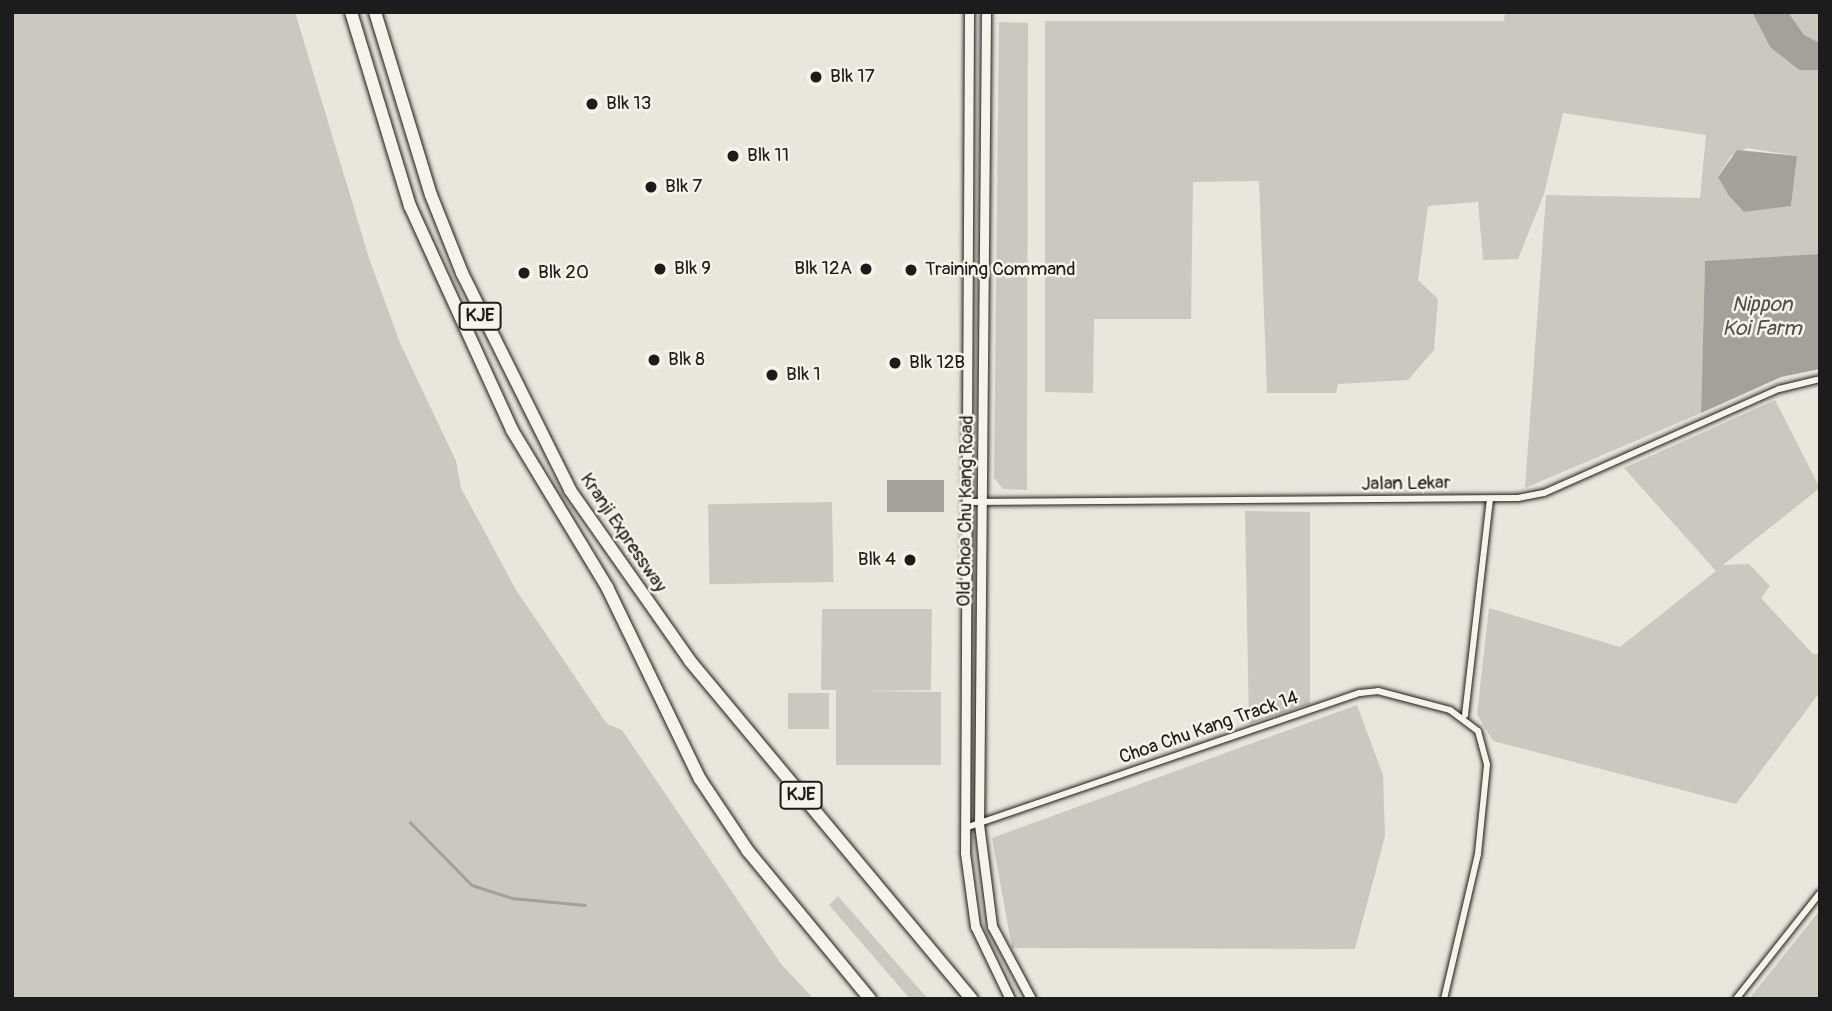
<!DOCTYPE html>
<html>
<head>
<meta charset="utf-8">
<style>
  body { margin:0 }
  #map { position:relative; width:1832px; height:1011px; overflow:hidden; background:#eae6dc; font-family:Pangolin,sans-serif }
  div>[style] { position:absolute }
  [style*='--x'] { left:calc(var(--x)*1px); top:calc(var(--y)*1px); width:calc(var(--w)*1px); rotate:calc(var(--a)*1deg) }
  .green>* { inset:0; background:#ccc8c0; transform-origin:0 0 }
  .water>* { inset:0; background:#a3a19a; transform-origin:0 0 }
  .stream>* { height:2.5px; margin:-1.25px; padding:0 1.25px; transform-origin:1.25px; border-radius:1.25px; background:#a3a19a }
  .roads { filter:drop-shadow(0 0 2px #1c1c1c) drop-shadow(0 0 2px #1c1c1c) }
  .minor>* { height:6px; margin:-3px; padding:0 3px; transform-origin:3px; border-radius:3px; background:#f7f3e8 }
  .secondary>* { height:9px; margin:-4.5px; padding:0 4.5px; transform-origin:4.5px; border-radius:4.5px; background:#f7f3e8 }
  .motorway>* { height:12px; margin:-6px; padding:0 6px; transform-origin:6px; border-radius:6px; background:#f7f3e8 }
  .dots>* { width:19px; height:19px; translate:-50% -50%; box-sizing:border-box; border:4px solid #f7f3e8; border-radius:50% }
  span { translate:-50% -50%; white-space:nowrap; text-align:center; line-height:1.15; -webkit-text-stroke:5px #f7f3e8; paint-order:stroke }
  .shield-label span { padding:2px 5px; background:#f7f3e8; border:2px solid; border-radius:5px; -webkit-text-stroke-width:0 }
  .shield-label { font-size:18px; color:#1c1c1c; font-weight:700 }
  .poi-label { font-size:19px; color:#1c1c1c }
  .left { translate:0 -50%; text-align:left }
  .right { translate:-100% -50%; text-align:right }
  .street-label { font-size:19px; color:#1c1c1c }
  .water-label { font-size:21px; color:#52514e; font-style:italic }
  .frame { position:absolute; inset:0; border:14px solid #1c1c1c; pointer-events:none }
</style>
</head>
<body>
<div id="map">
  <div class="green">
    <div style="clip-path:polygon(12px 12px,295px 12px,369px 258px,400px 343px,456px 461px,461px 488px,516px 590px,607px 724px,622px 730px,781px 964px,814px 999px,12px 999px)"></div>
    <div style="clip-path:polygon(evenodd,1505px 12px,1752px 12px,1770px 47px,1799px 70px,1820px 70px,1820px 254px,1705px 262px,1701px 413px,1525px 488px,1546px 195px,1700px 198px,1706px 135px,1563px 113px,1544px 194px,1518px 259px,1483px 260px,1478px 202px,1428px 206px,1418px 280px,1438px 299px,1434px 350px,1408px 380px,1338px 384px,1336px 393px,1267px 393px,1259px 181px,1193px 182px,1191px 319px,1094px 319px,1093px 393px,1045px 392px,1045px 21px,1504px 21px,1505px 12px,1747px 148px,1797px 156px,1791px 206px,1744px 212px,1729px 196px,1718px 176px,1731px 156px,1747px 148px)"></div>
    <div style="clip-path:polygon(1788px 12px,1820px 12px,1820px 43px,1804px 35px)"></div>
    <div style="clip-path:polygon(999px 22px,1028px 23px,1027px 490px,1003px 489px,994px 478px)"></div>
    <div style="clip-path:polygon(1775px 400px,1820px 488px,1723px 565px,1749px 564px,1770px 586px,1761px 598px,1813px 654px,1820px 654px,1820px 692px,1736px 804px,1493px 741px,1477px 714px,1489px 608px,1620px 647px,1716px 571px,1624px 468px)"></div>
    <div style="left:832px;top:502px;width:80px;height:124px;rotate:89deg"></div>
    <div style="clip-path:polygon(1245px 511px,1310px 512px,1310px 704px,1249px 724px)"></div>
    <div style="clip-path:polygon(822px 609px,932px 609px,931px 690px,864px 691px,941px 692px,941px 765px,836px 765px,836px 690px,821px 690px)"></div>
    <div style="left:788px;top:693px;width:41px;height:36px"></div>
    <div style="clip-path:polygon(1357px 705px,1383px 775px,1385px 836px,1355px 949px,1012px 948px,992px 838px)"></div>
    <div style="clip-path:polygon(838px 896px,928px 999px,910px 999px,829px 905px)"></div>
    <div style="clip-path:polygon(1820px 910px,1820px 999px,1749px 999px)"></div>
  </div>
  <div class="water">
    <div style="clip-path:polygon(1752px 12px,1788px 12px,1804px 35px,1820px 43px,1820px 70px,1799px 70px,1770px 47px)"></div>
    <div style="clip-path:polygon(1737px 150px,1797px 156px,1791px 206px,1744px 212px,1729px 196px,1718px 177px)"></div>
    <div style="clip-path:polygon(1820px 254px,1820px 369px,1781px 377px,1701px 413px,1705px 261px)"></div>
    <div style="left:887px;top:480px;width:57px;height:32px"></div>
  </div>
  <div class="stream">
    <div style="--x:410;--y:822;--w:88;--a:45.5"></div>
    <div style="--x:472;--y:885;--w:42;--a:18"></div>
    <div style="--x:512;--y:898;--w:73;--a:5.5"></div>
  </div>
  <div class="roads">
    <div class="minor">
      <div style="--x:968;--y:502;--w:550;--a:-0.42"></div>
      <div style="--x:1518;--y:498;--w:26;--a:-11"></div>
      <div style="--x:1544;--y:493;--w:257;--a:-23.9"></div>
      <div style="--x:1779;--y:389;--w:42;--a:-13.7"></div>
      <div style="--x:1465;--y:715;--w:217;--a:-83.4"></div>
      <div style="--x:965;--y:828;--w:417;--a:-18.9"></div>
      <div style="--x:1360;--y:693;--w:18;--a:-6"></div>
      <div style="--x:1378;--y:691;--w:74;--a:14.8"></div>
      <div style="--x:1450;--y:710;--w:35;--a:37"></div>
      <div style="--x:1478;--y:731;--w:35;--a:75"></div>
      <div style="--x:1487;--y:765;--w:89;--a:95.8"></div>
      <div style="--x:1478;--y:854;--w:149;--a:103.2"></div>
      <div style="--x:1736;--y:999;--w:135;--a:-51.6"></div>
    </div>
    <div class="secondary">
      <div style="--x:969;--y:12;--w:841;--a:90.27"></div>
      <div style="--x:965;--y:853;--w:74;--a:82.2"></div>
      <div style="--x:975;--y:926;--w:81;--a:64.4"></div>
      <div style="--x:986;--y:12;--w:812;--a:90.49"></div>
      <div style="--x:979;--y:824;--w:103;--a:82.7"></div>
      <div style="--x:992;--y:926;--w:83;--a:61.9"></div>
    </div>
    <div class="motorway">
      <div style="--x:351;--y:12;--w:203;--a:73.1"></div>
      <div style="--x:410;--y:206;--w:246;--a:65.5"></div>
      <div style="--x:512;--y:430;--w:184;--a:58.8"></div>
      <div style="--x:607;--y:587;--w:213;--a:64.2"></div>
      <div style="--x:700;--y:779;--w:87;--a:56.3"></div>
      <div style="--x:748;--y:851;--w:192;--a:50.5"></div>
      <div style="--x:375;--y:12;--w:191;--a:73"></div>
      <div style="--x:431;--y:195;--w:84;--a:68.3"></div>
      <div style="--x:462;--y:273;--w:242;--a:63.5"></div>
      <div style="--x:570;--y:490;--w:209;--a:54.9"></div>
      <div style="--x:690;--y:661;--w:440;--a:50.2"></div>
    </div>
  </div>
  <div class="dots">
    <div style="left:816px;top:77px;background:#1c1c1c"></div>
    <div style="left:592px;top:104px;background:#1c1c1c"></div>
    <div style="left:733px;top:156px;background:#1c1c1c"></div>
    <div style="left:651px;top:187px;background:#1c1c1c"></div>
    <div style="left:660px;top:269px;background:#1c1c1c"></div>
    <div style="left:866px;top:269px;background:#1c1c1c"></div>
    <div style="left:911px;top:270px;background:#1c1c1c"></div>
    <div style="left:524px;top:273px;background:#1c1c1c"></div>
    <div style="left:654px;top:360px;background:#1c1c1c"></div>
    <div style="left:895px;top:363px;background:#1c1c1c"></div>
    <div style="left:772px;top:375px;background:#1c1c1c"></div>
    <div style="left:910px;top:560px;background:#1c1c1c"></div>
  </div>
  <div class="shield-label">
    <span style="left:480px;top:316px">KJE</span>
    <span style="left:801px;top:795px">KJE</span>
  </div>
  <div class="poi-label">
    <span class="left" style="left:830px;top:77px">Blk 17</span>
    <span class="left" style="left:606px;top:104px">Blk 13</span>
    <span class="left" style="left:747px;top:156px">Blk 11</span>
    <span class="left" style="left:665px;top:187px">Blk 7</span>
    <span class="left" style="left:674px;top:269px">Blk 9</span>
    <span class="right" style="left:852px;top:269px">Blk 12A</span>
    <span class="left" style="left:925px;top:270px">Training Command</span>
    <span class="left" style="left:538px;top:273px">Blk 20</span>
    <span class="left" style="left:668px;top:360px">Blk 8</span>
    <span class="left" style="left:909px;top:363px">Blk 12B</span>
    <span class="left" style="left:786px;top:375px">Blk 1</span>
    <span class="right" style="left:896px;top:560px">Blk 4</span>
  </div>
  <div class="street-label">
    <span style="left:1406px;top:484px;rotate:-1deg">Jalan Lekar</span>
    <span style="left:966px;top:511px;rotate:-89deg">Old Choa Chu Kang Road</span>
    <span style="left:623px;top:533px;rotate:56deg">Kranji Expressway</span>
    <span style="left:1209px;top:728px;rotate:-19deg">Choa Chu Kang Track 14</span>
  </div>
  <div class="water-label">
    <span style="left:1762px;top:317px">Nippon<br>Koi Farm</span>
  </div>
  <div class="frame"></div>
</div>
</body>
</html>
